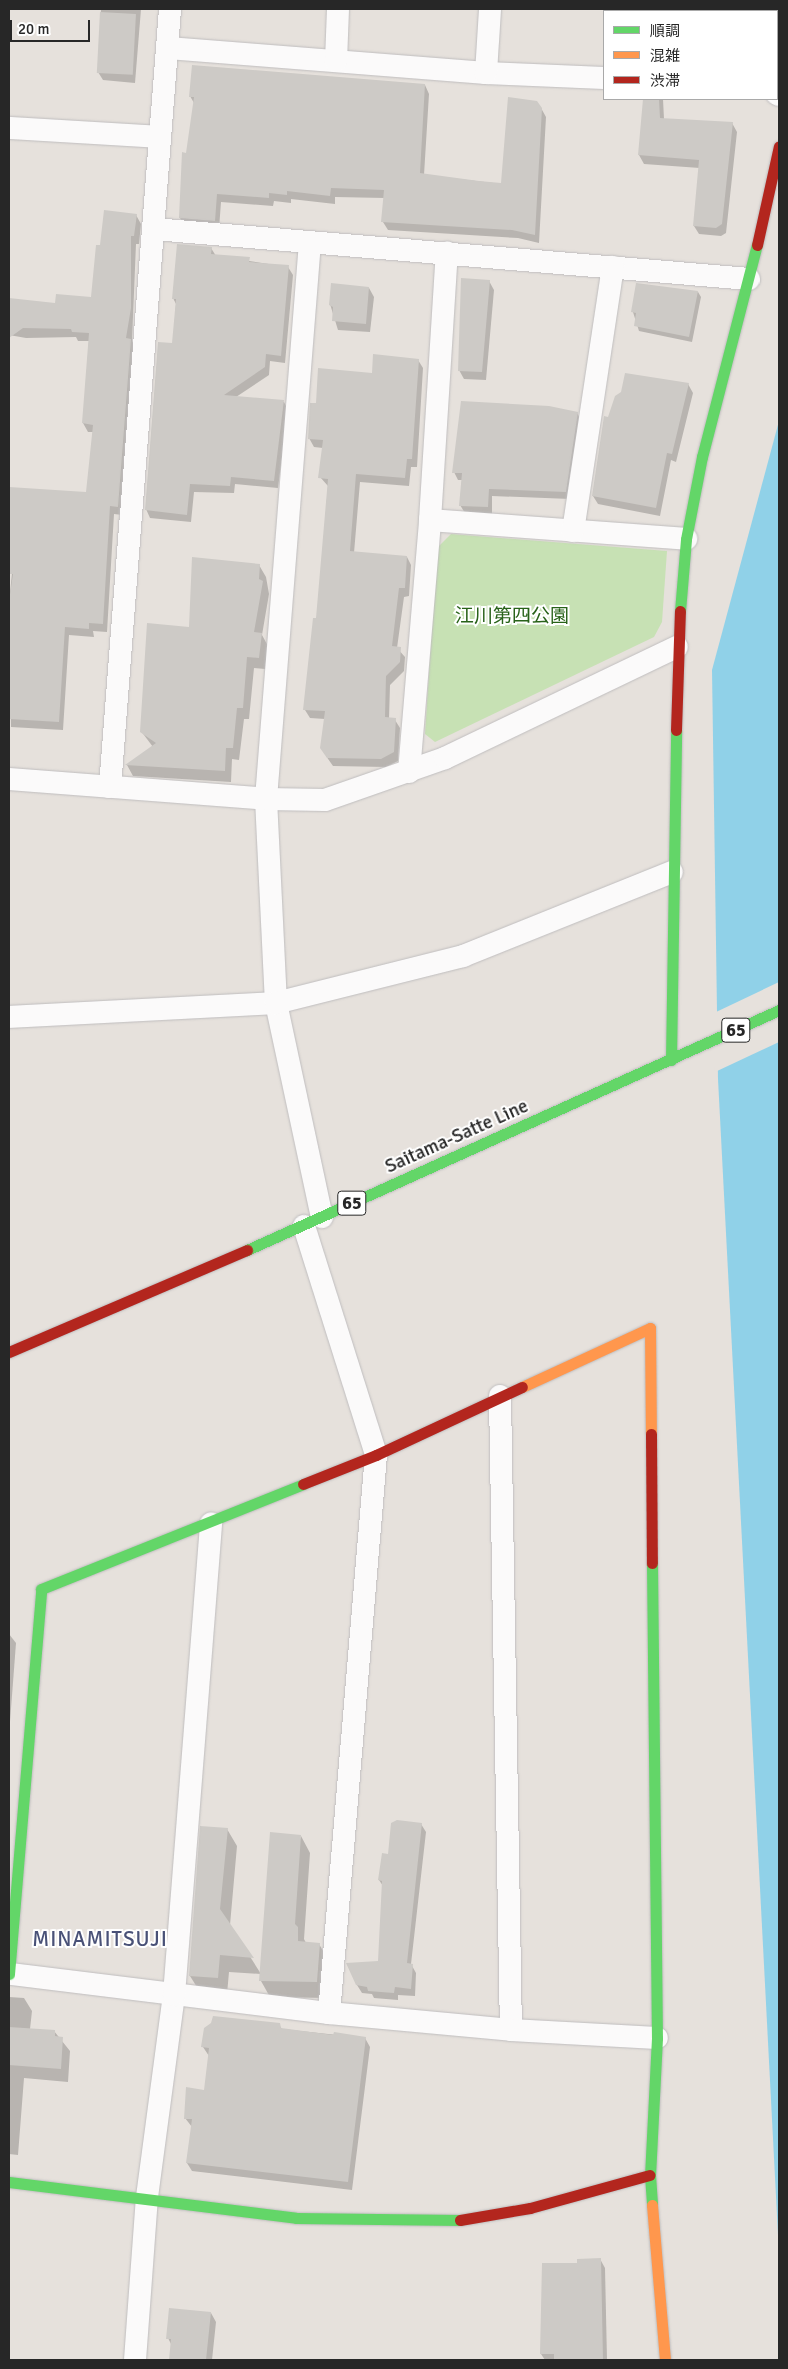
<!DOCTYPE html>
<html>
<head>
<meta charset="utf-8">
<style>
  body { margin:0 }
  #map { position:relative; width:788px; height:2369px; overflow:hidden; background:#e6e1dc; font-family:Signika,"Noto Sans JP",sans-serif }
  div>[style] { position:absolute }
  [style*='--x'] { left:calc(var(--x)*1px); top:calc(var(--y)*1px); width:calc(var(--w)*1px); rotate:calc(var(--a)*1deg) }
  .green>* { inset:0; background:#c7e1b4 }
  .water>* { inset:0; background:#90d1e8 }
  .pier>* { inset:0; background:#e6e1dc }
  .shadow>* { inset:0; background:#0003 }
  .building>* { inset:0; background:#cdcac6; transform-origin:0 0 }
  .roads { filter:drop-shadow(0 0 1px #bfbdbe) drop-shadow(0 0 1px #bfbdbe) }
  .street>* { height:22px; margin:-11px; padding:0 11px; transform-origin:11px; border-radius:11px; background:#fbfafa }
  .fast>* { height:11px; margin:-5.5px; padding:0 5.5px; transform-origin:5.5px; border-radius:5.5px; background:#63d668 }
  .slow>* { height:11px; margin:-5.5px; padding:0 5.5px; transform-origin:5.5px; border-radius:5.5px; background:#ff974d }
  .jam>* { height:11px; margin:-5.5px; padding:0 5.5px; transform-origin:5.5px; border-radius:5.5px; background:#b3261e }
  span { translate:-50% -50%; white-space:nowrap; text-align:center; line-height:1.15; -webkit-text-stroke:4px #fff; paint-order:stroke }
  .shield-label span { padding:1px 4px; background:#fff; border:1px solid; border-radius:4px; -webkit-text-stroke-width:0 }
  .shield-label { font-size:18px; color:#272727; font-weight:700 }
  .park-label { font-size:19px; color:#286219 }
  .street-label { font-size:19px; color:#272727 }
  .quarter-label { font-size:21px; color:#495177; letter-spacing:1px }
  .frame { position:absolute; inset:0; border:10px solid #272727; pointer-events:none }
  .legend { position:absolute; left:603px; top:10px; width:175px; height:90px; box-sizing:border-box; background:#fff; border:1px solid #a9a9a9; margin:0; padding:6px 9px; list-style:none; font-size:15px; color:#272727 }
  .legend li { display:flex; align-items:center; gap:10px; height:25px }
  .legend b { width:25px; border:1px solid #a9a9a9 }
  .scale { position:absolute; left:10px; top:20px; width:80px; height:22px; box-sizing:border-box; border:2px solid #272727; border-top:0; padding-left:6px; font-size:15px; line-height:18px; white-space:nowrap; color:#272727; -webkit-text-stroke:4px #fff; paint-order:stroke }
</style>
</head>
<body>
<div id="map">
  <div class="green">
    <div style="clip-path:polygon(451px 534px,667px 551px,662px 622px,654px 637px,435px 742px,425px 734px,437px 548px)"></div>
  </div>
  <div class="water">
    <div style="clip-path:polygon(779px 421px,779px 2254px,718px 1079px,712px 670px)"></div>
  </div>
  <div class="pier">
    <div style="clip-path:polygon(779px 982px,779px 1042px,715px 1072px,714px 1013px)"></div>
  </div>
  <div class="shadow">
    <div style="clip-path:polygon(101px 9px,141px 9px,135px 83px,103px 80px,98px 72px)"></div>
    <div style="clip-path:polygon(425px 85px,429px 94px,424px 175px,502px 184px,541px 108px,546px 117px,539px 243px,518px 238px,388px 230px,383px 222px,385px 198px,335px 197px,335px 204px,291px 199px,291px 203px,274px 201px,273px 206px,221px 202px,219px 229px,185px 226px,180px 218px,194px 103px,190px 96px)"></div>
    <div style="clip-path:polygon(644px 99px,663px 99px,664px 119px,732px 123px,737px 132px,726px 233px,721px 236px,699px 234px,694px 226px,700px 168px,644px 164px,639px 155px)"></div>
    <div style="clip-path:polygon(136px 215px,141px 224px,139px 244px,136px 244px,132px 341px,136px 348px,123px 515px,114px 514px,107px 632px,93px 631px,94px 637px,69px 635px,63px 730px,11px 727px,9px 603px,12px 573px,9px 572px,9px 488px,87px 494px,93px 432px,88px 432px,83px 423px,89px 341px,78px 341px,76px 337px,26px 338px,9px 335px,9px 299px,56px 304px,93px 298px,101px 247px)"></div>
    <div style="clip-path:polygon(211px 248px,216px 256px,288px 267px,293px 275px,285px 363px,270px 361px,269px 375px,236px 397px,284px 402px,288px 410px,278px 488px,235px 484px,234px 493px,194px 492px,191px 522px,150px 518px,146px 509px,173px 345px,176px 304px,173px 298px)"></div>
    <div style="clip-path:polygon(489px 281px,494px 290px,486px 380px,464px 379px,459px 370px)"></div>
    <div style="clip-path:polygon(369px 288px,374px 297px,370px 332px,338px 330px,330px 304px)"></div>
    <div style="clip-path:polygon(698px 292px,701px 297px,692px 342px,639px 331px,633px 312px)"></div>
    <div style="clip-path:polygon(418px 360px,423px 368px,417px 467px,411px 467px,409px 486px,360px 482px,354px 553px,407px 557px,411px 565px,409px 596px,404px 597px,397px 648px,405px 657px,404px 671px,390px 685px,389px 719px,395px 720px,400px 728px,398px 761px,386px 767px,333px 766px,326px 756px,325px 719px,310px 718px,305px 710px,317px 620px,328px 486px,320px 477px,323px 448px,314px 447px,309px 438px,317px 404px,373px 374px)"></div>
    <div style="clip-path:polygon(688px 384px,693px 393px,676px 462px,671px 460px,660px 516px,598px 504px,593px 496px,609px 419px)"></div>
    <div style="clip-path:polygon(577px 413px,581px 420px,570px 499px,492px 496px,492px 514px,465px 513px,460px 505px,462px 480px,458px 480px,454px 472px)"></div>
    <div style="clip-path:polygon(259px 565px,266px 577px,269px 594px,262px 635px,268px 646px,265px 669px,254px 668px,249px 719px,244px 719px,239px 760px,232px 759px,231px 782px,133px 776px,127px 765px,153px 747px,141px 731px,190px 628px)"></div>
    <div style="clip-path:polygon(9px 1634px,16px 1643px,9px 1735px)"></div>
    <div style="clip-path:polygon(421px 1824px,426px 1832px,411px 1964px,416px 1973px,415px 1996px,398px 1995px,398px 2000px,374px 1998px,372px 1994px,362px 1993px,357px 1985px,379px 1962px,383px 1886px,379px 1880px,389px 1855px)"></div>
    <div style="clip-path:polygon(227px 1829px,237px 1846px,230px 1925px,261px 1974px,301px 1836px,310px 1853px,304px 1939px,306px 1943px,319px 1944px,329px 1961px,326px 1998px,270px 1997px,261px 1981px,261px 1974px,229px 1972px,227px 1994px,200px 1992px,190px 1976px)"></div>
    <div style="clip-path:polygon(9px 1997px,24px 1998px,32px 2011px,30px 2029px,54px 2031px,70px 2051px,68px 2082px,24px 2078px,18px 2155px,9px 2154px)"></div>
    <div style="clip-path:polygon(279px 2025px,282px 2029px,365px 2038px,370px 2047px,352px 2190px,192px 2171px,187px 2163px,192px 2127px,185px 2118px,205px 2092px,209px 2056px,203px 2047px)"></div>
    <div style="clip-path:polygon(600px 2259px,605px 2268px,607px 2360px,545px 2360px,541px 2354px,579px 2264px)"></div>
    <div style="clip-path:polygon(211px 2313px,216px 2322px,212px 2360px,170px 2360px,172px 2346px,168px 2338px)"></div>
  </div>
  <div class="building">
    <div style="left:100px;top:12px;width:36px;height:61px;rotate:3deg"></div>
    <div style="clip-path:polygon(192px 65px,425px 84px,420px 173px,479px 181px,501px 183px,508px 97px,537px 101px,542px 108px,535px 235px,512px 230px,381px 222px,384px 190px,331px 188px,330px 196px,287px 191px,287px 195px,269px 193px,269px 198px,217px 194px,215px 221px,179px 218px,182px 152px,186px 153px,194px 97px,189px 97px)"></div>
    <div style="clip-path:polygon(643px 99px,659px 99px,660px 118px,733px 122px,722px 224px,716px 228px,693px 226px,699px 160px,638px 155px)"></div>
    <div style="clip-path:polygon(104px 210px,137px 214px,134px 236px,131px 236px,131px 308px,126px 338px,131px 339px,118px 507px,110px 506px,103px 624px,89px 623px,89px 629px,65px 627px,59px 722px,9px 719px,9px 601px,13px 574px,9px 574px,9px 487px,86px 492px,93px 425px,82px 423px,89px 333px,72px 332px,71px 329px,23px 328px,9px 338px,9px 298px,55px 303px,56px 294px,91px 297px,96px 245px,100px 245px)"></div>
    <div style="clip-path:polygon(177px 244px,212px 247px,211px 254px,250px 257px,249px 262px,289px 265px,281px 356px,266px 354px,265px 367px,224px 395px,284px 400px,274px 481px,231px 477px,230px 486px,190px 484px,187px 515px,145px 510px,158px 342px,172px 343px,176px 299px,172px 299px)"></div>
    <div style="clip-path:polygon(461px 278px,490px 280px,482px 372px,458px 371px)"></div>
    <div style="clip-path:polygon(331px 283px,369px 287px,366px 324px,332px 321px,333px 307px,329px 305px)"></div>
    <div style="clip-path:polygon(636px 283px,698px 291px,689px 337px,634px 326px,636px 313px,631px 312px)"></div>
    <div style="clip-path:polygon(373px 354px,419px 359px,412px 459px,407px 459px,405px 478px,356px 474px,350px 551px,407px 556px,405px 588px,399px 588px,392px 646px,401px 647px,400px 662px,386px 676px,385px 717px,396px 718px,394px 752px,381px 759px,327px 758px,320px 748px,325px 711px,303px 710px,313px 618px,316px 618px,328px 479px,318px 478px,323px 440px,308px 439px,310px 403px,316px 403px,318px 368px,372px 373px)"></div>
    <div style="clip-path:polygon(625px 373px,689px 383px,672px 454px,667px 453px,656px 508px,592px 496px,604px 416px,608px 417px,615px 396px,621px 392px)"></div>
    <div style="clip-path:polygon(461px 401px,549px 406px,578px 412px,566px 492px,489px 489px,488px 507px,459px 506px,462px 473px,452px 473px)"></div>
    <div style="clip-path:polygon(192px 557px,260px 564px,259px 579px,263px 581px,254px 632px,262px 633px,259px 658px,247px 657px,243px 708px,237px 708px,233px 748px,226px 748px,225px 771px,125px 765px,156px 743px,140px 732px,147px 623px,189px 627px)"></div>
    <div style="clip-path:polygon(397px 1820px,422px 1823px,407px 1963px,413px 1964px,411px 1989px,395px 1987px,394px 1993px,368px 1991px,367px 1987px,356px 1985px,346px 1963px,378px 1961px,382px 1881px,378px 1880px,382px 1853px,388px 1854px,391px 1823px)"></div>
    <div style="clip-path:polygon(200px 1826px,228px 1828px,220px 1909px,254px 1958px,220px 1955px,218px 1978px,189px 1976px)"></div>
    <div style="clip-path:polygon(270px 1832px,301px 1835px,295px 1924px,298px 1927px,298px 1941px,320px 1943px,317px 1982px,259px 1981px)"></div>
    <div style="clip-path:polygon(213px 2016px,280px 2023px,281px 2028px,333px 2035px,334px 2032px,366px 2037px,348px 2182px,186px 2163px,192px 2119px,184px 2119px,186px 2087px,204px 2090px,209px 2048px,201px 2047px,204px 2028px,211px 2023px)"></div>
    <div style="clip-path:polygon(9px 2027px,55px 2030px,55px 2036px,63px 2037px,61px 2069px,9px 2065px)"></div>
    <div style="clip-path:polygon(601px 2258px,603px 2360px,554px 2360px,554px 2354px,540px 2354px,542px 2263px,577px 2263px,577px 2259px)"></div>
    <div style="clip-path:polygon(169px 2308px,211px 2312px,206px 2360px,169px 2360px,171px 2339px,166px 2339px)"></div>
  </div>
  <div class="roads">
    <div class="street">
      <div style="--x:642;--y:11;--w:2;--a:-90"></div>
      <div style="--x:168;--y:48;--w:319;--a:4.5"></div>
      <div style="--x:486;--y:73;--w:118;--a:2.4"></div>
      <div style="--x:336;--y:61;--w:52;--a:-87.8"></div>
      <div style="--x:486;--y:73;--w:64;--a:-86.4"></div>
      <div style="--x:777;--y:94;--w:2;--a:27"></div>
      <div style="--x:9;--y:128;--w:150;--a:3.4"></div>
      <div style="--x:154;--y:229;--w:597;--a:4.8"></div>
      <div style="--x:310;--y:242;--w:559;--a:94.52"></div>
      <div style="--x:266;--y:799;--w:204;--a:87.2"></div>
      <div style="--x:276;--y:1003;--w:219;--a:77.9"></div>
      <div style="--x:430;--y:520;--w:257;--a:4.2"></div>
      <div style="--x:573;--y:531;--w:267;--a:-81.4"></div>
      <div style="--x:409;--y:772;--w:253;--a:-85.2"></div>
      <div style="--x:430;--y:520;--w:268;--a:-86.4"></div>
      <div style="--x:9;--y:779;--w:258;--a:4.4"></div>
      <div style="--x:266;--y:799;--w:59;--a:1"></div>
      <div style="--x:325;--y:800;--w:127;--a:-19.3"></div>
      <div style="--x:445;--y:758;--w:257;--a:-25.6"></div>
      <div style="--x:110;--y:787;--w:780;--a:-85.59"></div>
      <div style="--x:9;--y:1017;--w:267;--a:-3"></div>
      <div style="--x:276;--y:1003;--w:193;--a:-14.1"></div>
      <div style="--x:463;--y:956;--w:225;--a:-21.9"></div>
      <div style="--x:304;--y:1226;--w:240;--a:72.5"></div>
      <div style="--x:376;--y:1455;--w:560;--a:94.81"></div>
      <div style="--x:500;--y:1396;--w:634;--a:89.01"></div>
      <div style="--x:11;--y:1974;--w:320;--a:7"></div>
      <div style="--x:329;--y:2013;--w:183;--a:5.3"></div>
      <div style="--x:511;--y:2030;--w:146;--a:3.1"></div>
      <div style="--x:135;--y:2360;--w:163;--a:-85.8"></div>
      <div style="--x:147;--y:2197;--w:204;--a:-82.4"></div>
      <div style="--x:174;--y:1995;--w:473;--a:-85.5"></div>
    </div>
    <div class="fast">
      <div style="--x:680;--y:611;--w:72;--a:-85.2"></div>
      <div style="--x:686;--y:539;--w:84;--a:-79"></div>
      <div style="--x:702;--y:457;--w:219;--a:-75.5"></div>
      <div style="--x:671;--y:1060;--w:330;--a:-89.1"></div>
      <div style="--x:247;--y:1250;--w:584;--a:-24.28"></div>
      <div style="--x:652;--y:1563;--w:475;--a:89.4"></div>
      <div style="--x:657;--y:2038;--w:137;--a:92.9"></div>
      <div style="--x:650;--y:2175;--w:30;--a:86"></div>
      <div style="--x:9;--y:1974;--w:386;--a:-85.2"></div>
      <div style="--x:41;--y:1589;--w:282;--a:-21.8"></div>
      <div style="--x:9;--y:2182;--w:289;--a:7.1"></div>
      <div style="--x:296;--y:2218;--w:164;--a:0.7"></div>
    </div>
    <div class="slow">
      <div style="--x:522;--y:1387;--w:141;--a:-24.7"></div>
      <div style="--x:650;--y:1328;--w:106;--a:89.5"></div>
      <div style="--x:652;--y:2205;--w:156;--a:85.2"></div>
    </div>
    <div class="jam">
      <div style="--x:757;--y:245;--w:101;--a:-77.5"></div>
      <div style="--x:676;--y:730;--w:119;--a:-88.1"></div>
      <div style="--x:9;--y:1352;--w:259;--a:-23.2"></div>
      <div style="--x:651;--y:1434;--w:129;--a:89.6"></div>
      <div style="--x:303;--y:1484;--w:79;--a:-21.7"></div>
      <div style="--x:376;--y:1455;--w:161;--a:-25"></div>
      <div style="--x:460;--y:2220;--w:71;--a:-9.7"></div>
      <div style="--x:530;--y:2208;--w:124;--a:-15.4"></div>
    </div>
  </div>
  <div class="shield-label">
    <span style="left:736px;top:1030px">65</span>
    <span style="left:352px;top:1203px">65</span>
  </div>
  <div class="park-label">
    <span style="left:512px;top:617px">江川第四公園</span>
  </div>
  <div class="street-label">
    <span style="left:457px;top:1137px;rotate:-24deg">Saitama-Satte Line</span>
  </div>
  <div class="quarter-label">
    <span style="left:100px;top:1939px">MINAMITSUJI</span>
  </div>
  <div class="frame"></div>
  <ul class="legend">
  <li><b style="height:6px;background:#63d668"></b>順調</li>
  <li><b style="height:6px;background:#ff974d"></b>混雑</li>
  <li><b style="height:6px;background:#b3261e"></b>渋滞</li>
  </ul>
  <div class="scale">20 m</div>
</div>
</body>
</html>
